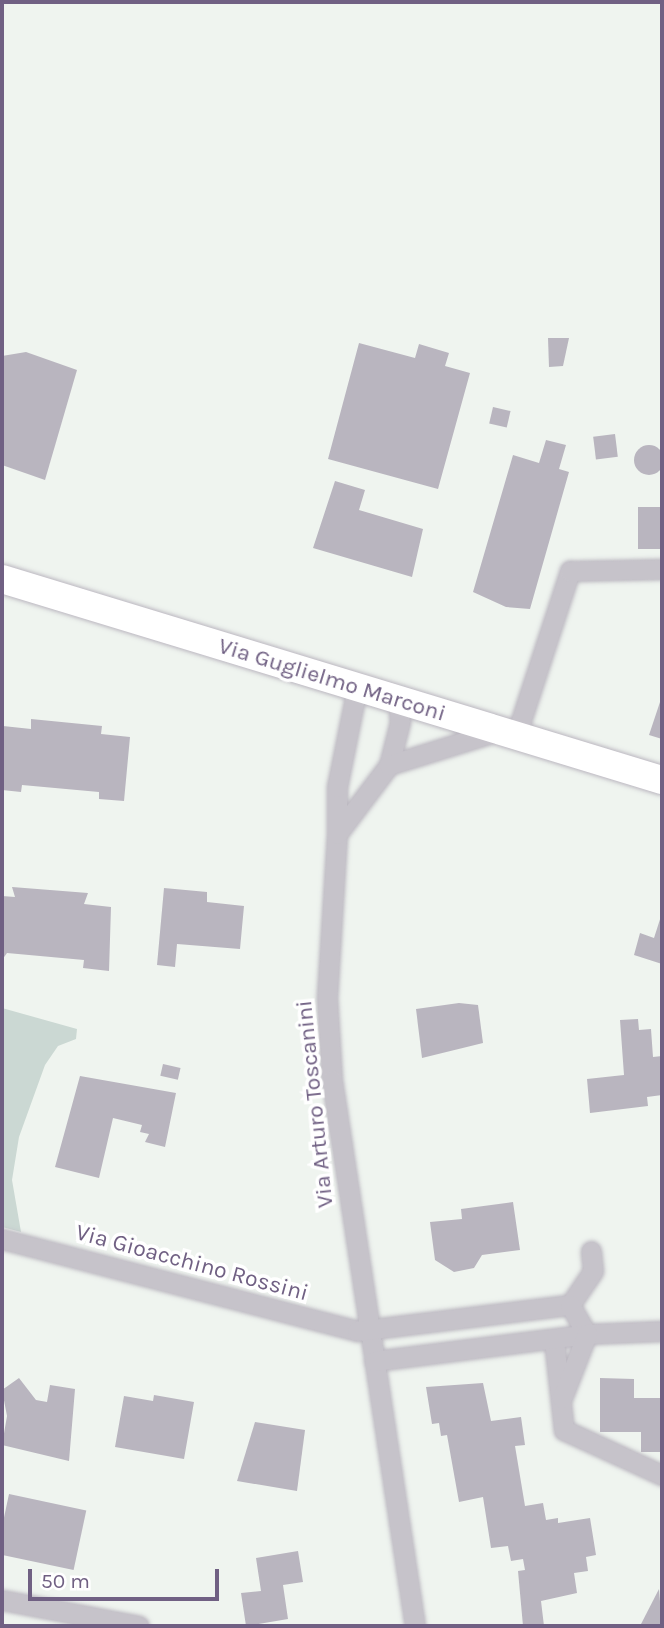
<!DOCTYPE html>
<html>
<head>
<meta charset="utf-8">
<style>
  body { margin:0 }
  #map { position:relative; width:664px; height:1628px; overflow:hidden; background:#eff4ef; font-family:Karla,sans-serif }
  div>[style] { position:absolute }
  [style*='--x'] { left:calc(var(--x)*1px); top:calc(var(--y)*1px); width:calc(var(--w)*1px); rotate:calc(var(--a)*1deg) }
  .green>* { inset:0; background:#cbd8d3 }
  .building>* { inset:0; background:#b9b5bf; transform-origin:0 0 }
  .round { border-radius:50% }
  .roads { filter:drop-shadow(0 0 2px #bbb7c0) drop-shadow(0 0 2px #bbb7c0) }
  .street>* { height:19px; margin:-9.5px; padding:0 9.5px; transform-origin:9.5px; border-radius:9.5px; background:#c6c3ca }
  .secondary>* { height:28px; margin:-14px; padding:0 14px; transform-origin:14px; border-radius:14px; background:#fff }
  span { translate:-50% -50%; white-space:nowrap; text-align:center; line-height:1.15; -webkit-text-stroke:7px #fff; paint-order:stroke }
  .street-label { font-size:23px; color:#706083 }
  .frame { position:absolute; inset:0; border:4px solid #706083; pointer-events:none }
  .scale { position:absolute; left:28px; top:1569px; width:191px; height:32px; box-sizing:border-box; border:4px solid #706083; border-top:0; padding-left:9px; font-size:21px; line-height:24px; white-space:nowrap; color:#706083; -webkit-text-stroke:5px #fff; paint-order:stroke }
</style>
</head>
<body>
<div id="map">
  <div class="green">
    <div style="clip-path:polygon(2px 1008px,77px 1029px,76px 1039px,58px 1046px,45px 1065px,19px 1137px,12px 1180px,21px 1232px,2px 1227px)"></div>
  </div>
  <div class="building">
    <div style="clip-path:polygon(548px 338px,569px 338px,563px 366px,549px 367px)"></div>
    <div style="clip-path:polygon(359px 343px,415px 358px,419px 344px,449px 353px,445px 366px,470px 373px,438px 489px,328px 459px)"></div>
    <div style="clip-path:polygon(26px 352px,77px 370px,45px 480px,2px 465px,2px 356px)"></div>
    <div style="left:493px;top:407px;width:18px;height:17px;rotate:13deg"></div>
    <div style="left:615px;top:434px;width:23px;height:22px;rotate:83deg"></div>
    <div style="clip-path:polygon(546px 440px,566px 445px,559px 469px,569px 472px,530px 609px,506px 607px,473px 592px,513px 455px,539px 463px)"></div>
    <div class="round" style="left:634px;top:445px;width:30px;height:30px"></div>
    <div style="clip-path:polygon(335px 481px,365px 490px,359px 510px,423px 529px,412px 577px,313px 548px)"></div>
    <div style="left:662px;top:507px;width:42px;height:24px;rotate:90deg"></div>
    <div style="clip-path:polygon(662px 696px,662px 739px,649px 735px)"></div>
    <div style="clip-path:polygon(31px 719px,102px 726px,101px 734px,130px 737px,124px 801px,99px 799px,99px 792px,22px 785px,21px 792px,2px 790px,3px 726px,31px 729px)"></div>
    <div style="clip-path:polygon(12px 887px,88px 893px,84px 904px,111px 907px,109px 971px,83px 968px,84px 960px,7px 953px,2px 960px,2px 896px,15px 897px)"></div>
    <div style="clip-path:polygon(164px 888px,207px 892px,207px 902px,244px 906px,240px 949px,177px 944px,175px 967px,157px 965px)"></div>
    <div style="clip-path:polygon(662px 913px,662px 964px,634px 955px,640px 933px,654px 938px)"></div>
    <div style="clip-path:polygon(459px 1003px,478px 1005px,483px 1043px,422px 1058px,416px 1009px)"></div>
    <div style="clip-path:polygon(638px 1019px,639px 1030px,651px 1029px,653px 1057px,662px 1056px,662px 1095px,647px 1097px,648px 1106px,590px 1113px,587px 1079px,624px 1075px,620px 1020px)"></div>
    <div style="left:163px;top:1064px;width:18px;height:12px;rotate:13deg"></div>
    <div style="clip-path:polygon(80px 1076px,176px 1093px,165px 1147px,145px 1142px,149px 1134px,140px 1132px,142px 1125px,113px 1118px,99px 1178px,55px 1167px)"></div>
    <div style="clip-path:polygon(513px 1202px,520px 1250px,482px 1255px,474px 1268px,454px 1272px,435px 1260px,430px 1222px,462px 1219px,461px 1209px)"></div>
    <div style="clip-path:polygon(19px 1378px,36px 1400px,47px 1402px,50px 1385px,75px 1389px,69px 1461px,2px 1445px,7px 1416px,2px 1390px)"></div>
    <div style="clip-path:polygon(600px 1378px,634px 1379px,634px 1398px,662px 1398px,662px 1452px,641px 1452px,641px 1432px,600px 1432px)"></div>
    <div style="clip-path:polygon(483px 1383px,491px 1421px,521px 1417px,525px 1445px,515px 1446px,525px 1506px,543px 1503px,546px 1520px,558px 1518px,558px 1523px,590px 1518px,596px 1555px,586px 1557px,588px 1571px,574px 1573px,577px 1593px,541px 1601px,544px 1626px,523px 1626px,518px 1571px,525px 1570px,523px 1559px,511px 1561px,508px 1546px,491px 1548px,483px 1497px,459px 1502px,447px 1435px,441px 1436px,439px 1423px,432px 1424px,426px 1387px)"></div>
    <div style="clip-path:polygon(154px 1395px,194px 1402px,184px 1459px,115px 1447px,124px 1396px,153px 1401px)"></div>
    <div style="clip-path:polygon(255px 1422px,305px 1430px,297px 1491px,237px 1481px)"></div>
    <div style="left:9px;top:1494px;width:79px;height:61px;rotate:12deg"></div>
    <div style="clip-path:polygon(298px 1551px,303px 1582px,283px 1585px,288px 1619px,246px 1626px,241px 1593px,261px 1591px,256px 1558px)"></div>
    <div style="clip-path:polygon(659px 1589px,662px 1626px,640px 1626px)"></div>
  </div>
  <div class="roads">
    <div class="street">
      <div style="--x:398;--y:700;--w:22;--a:85"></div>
      <div style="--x:400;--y:722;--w:44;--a:104.3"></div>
      <div style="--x:389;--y:765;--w:86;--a:127"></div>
      <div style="--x:337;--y:834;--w:164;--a:93.5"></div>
      <div style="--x:327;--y:998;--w:82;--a:86.5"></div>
      <div style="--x:332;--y:1080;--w:552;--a:81.36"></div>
      <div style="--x:516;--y:736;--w:174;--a:-71.9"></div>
      <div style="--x:570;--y:571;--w:92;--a:-1.2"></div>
      <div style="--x:389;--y:765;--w:114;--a:-17.3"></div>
      <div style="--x:337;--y:834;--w:47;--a:-90"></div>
      <div style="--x:337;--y:787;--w:101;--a:-78.6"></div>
      <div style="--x:2;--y:1239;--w:367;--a:14.5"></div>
      <div style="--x:357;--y:1331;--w:215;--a:-7"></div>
      <div style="--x:570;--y:1305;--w:41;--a:-55.9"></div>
      <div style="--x:593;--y:1271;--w:20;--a:-96"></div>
      <div style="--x:570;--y:1305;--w:34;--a:60"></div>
      <div style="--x:587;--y:1334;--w:75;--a:-2.3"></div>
      <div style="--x:554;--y:1340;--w:91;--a:83.7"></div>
      <div style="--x:564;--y:1430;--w:108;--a:24.7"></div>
      <div style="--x:374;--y:1361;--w:215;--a:-7.2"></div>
      <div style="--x:562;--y:1398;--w:69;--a:-68.7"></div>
      <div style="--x:2;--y:1600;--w:139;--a:10.7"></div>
    </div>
    <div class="secondary">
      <div style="--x:2;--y:579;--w:690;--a:16.94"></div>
    </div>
  </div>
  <div class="street-label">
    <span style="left:332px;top:680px;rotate:17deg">Via Guglielmo Marconi</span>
    <span style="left:315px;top:1104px;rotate:-96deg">Via Arturo Toscanini</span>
    <span style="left:192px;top:1263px;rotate:15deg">Via Gioacchino Rossini</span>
  </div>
  <div class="frame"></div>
  <div class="scale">50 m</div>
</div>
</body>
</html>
